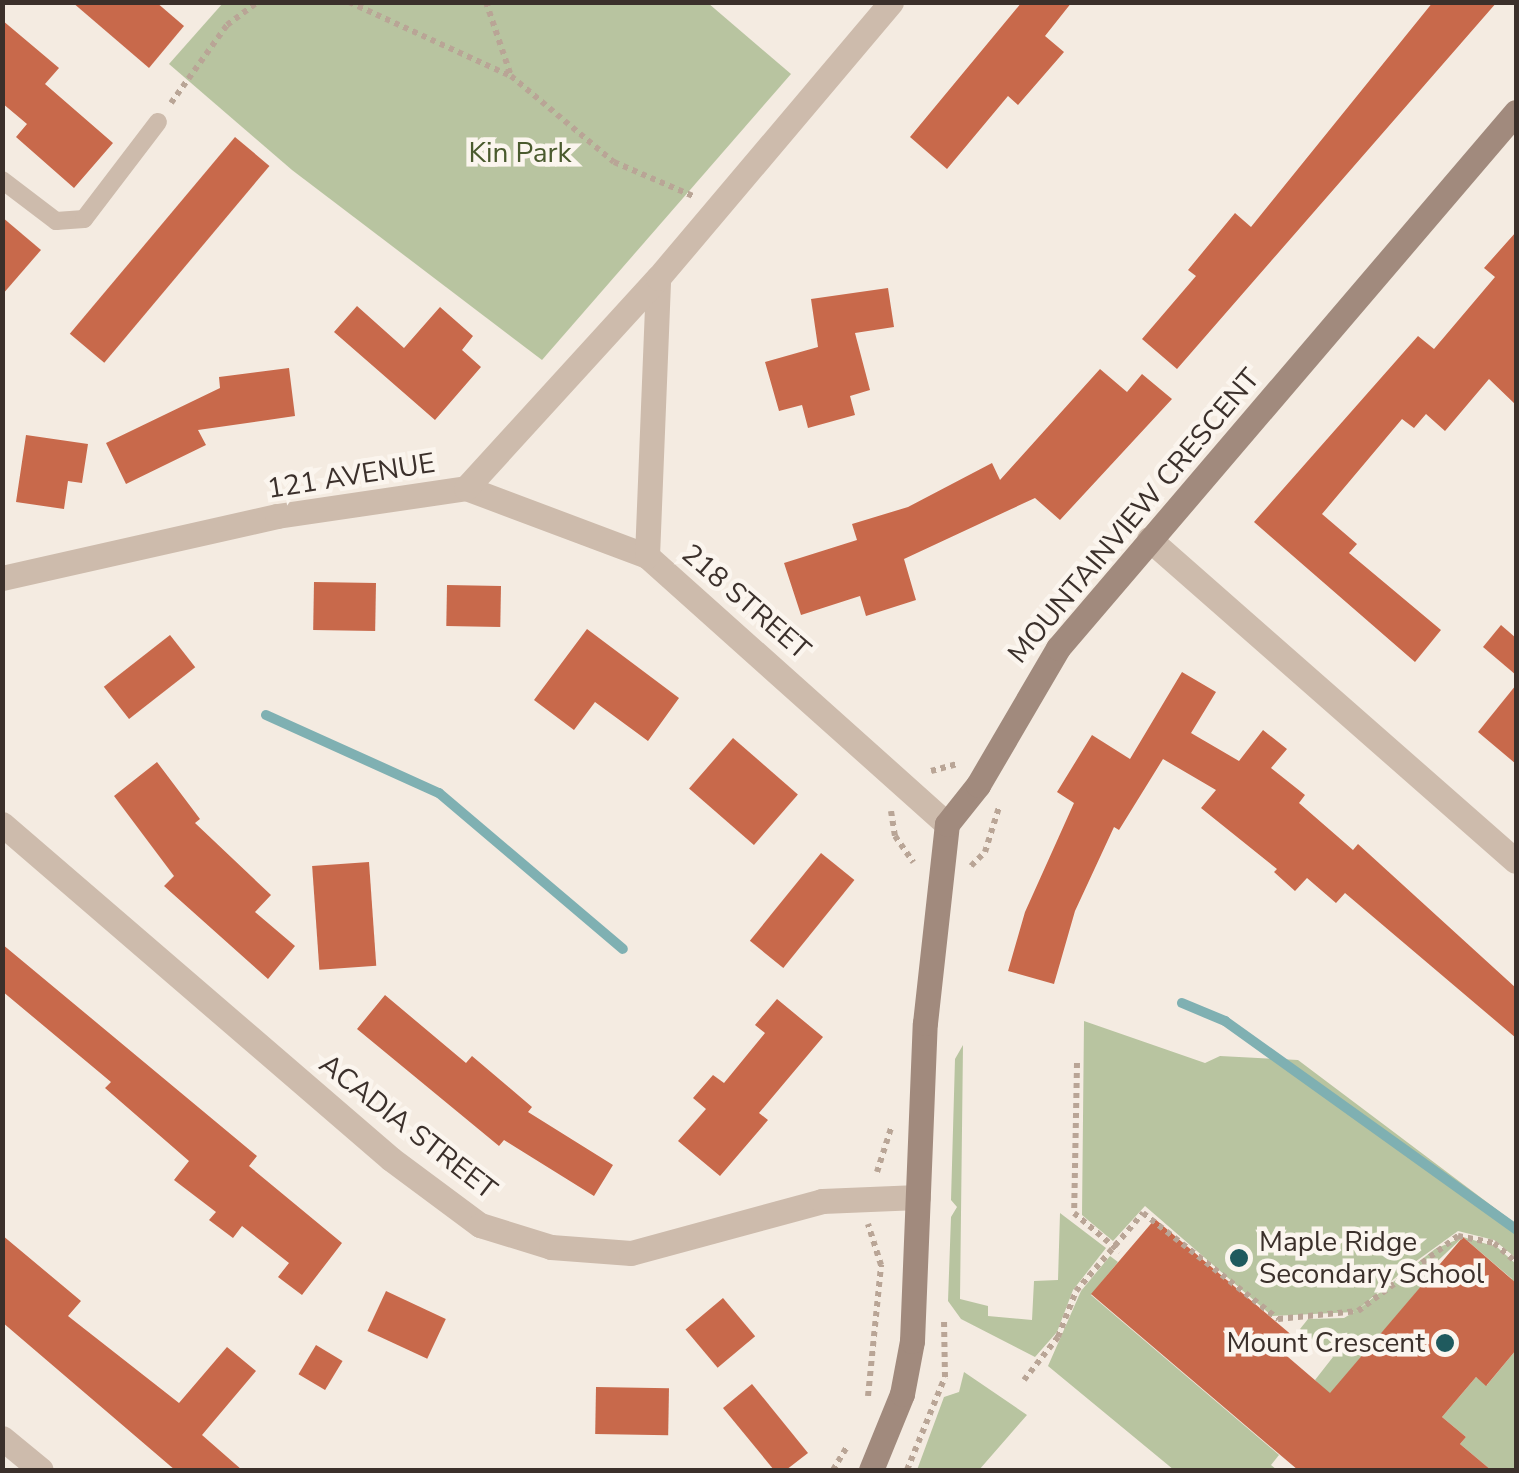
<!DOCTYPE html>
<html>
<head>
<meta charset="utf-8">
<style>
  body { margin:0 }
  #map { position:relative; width:1519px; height:1473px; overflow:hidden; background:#f4ebe1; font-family:"Nunito Sans",sans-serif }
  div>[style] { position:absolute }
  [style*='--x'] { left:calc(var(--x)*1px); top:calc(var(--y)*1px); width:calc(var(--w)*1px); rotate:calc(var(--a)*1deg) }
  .green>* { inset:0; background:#b8c4a0 }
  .stream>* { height:10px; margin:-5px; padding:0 5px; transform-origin:5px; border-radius:5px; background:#7fb0b2 }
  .building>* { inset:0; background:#c8694b; transform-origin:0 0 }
  .path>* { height:6px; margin-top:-3px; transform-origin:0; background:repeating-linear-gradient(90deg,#b9a596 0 5px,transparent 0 10px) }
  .lane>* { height:18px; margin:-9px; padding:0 9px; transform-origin:9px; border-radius:9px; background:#cdbbac }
  .street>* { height:25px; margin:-12.5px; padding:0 12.5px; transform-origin:12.5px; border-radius:12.5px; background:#cdbbac }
  .secondary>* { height:25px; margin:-12.5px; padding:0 12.5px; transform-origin:12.5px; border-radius:12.5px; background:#a18a7d }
  .dots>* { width:28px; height:28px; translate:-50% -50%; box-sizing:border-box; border:5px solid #fbf5ee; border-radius:50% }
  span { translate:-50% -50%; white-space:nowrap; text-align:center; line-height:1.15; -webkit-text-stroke:9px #fbf5ee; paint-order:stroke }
  .park-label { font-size:28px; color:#4a5a2e }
  .street-label { font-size:28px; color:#3b302b }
  .poi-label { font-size:28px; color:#3b302b }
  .left { translate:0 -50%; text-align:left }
  .right { translate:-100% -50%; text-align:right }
  .frame { position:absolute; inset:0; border:5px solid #3b302b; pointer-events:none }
</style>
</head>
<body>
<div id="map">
  <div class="green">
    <div style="clip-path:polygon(708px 3px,791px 74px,542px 360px,292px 170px,169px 64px,223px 3px)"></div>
    <div style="clip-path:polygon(1084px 1021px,1205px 1063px,1220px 1056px,1298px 1060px,1516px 1224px,1516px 1258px,1494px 1240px,1458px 1231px,1408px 1267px,1355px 1312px,1435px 1249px,1463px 1237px,1497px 1247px,1516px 1264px,1516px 1294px,1508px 1286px,1512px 1279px,1463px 1237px,1427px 1271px,1431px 1275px,1329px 1395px,1315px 1380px,1333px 1357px,1300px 1329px,1308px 1319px,1344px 1318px,1354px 1312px,1272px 1316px,1145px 1206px,1113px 1241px,1082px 1215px)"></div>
    <div style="clip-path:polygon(963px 1045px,960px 1299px,988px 1306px,988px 1316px,1032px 1320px,1034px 1281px,1058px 1280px,1060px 1213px,1106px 1248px,1073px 1290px,1057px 1332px,1035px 1357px,961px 1319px,948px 1301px,951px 1217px,957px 1207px,951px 1200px,955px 1059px)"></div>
    <div style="clip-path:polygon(1110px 1256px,1118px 1262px,1091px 1295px,1279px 1455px,1271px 1465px,1277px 1470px,1174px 1470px,1048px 1366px,1081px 1291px)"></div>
    <div style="clip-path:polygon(1516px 1350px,1516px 1470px,1491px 1470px,1460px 1444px,1466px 1437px,1442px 1417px,1476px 1377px,1487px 1385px)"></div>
    <div style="clip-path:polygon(964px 1372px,1027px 1415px,979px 1470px,917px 1470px,944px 1397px,959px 1392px)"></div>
  </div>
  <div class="stream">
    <div style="--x:266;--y:715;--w:190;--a:24.3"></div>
    <div style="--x:439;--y:793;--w:241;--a:40.3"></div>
    <div style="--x:1182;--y:1003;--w:47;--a:22.7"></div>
    <div style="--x:1225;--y:1021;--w:358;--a:35.6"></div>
  </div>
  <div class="building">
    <div style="clip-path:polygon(72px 2px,156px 2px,184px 26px,149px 68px)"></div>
    <div style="clip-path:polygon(1022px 2px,1072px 2px,1045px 36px,1064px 52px,1018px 105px,1008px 96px,947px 169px,910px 137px)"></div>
    <div style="clip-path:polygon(1433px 2px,1497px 2px,1177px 369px,1142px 339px,1196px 276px,1188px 270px,1235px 213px,1251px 227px)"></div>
    <div style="clip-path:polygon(2px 20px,59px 68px,45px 84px,113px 143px,74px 188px,16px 137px,27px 124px,2px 103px)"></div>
    <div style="left:235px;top:137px;width:45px;height:257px;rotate:40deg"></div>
    <div style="clip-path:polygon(2px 217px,41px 250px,2px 295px)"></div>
    <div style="clip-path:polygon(1516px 232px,1516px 405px,1489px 379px,1445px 431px,1426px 414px,1414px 428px,1402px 419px,1322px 514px,1357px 544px,1349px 553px,1441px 630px,1415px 662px,1254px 522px,1418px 336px,1434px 349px,1495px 277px,1484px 268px)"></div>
    <div style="clip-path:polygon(888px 288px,894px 327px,855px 333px,870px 390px,850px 396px,855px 415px,808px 428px,802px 405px,779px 411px,765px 362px,818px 347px,811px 299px)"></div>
    <div style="clip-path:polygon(357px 306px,404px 348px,440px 307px,473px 336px,462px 350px,481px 367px,435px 420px,334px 332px)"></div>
    <div style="clip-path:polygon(289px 368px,295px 416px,198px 430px,206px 445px,126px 484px,106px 443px,220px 388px,219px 377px)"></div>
    <div style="clip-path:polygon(1100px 369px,1127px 392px,1142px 374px,1172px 399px,1060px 520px,1035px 498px,904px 559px,916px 600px,866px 616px,860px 596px,801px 615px,784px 563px,857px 540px,852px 524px,908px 507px,992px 463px,1000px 480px)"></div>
    <div style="clip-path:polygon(26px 435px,88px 444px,82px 483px,68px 481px,64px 509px,16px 502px)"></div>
    <div style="left:314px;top:582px;width:62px;height:48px;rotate:1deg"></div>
    <div style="left:447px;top:585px;width:54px;height:41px;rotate:1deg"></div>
    <div style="clip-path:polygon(1501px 625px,1516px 638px,1516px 675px,1483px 647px)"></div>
    <div style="clip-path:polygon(587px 629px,679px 698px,648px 741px,595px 702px,574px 730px,534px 700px)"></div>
    <div style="left:170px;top:635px;width:41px;height:84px;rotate:52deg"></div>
    <div style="clip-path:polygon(1182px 672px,1216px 692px,1191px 733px,1239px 761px,1263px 730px,1287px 749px,1271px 768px,1305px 795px,1299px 803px,1353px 850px,1358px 844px,1516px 988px,1516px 1038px,1345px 893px,1336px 903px,1307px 878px,1295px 891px,1274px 872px,1277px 869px,1201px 808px,1216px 790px,1163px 759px,1119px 830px,1114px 827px,1075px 911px,1054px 984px,1008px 971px,1025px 912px,1074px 803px,1057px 792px,1092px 735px,1130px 759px)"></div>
    <div style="clip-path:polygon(1516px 685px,1516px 764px,1478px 732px)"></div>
    <div style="left:733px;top:738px;width:86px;height:67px;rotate:41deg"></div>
    <div style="clip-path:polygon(157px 762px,200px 819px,195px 823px,271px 895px,255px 912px,295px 946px,268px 979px,164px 886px,174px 876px,114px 796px)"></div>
    <div style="left:821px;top:853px;width:43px;height:113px;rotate:39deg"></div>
    <div style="left:369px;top:862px;width:104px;height:57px;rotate:86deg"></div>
    <div style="clip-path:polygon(2px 944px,257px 1156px,249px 1166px,342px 1243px,302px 1295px,278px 1277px,289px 1263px,242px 1226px,233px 1238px,209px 1220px,216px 1212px,174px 1180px,189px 1161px,105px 1088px,111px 1082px,2px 991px)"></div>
    <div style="clip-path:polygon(385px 995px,466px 1063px,472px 1056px,532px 1107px,528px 1112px,613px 1165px,594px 1196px,504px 1140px,499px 1146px,357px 1029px)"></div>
    <div style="clip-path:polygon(777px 999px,823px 1037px,759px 1113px,768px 1120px,720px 1176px,678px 1141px,706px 1109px,693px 1098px,713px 1075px,724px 1083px,765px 1033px,755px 1025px)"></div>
    <div style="clip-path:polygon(1155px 1219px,1294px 1337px,1281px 1351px,1330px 1393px,1463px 1237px,1516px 1283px,1516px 1350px,1486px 1386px,1476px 1377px,1442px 1417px,1466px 1437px,1460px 1444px,1491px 1470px,1298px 1470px,1091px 1294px)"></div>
    <div style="clip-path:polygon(2px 1235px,81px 1301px,68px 1316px,179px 1403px,227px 1347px,256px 1371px,202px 1435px,242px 1470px,175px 1470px,2px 1322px)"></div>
    <div style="left:386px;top:1291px;width:66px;height:44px;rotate:25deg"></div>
    <div style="left:723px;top:1298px;width:50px;height:49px;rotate:50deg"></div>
    <div style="left:316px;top:1345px;width:31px;height:34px;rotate:31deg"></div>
    <div style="clip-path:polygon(752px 1384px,808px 1453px,786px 1470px,774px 1470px,723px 1408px)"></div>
    <div style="left:596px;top:1387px;width:73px;height:47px;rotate:1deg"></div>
  </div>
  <div class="path">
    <div style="--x:349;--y:2;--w:178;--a:24.6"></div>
    <div style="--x:486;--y:2;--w:78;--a:71.3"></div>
    <div style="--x:511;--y:76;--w:134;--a:39.9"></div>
    <div style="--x:614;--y:162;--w:86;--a:23.3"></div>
    <div style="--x:171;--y:103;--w:96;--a:-54.3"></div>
    <div style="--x:227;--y:25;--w:38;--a:-37"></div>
    <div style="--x:931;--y:771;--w:27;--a:-15"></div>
    <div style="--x:891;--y:811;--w:25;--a:81"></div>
    <div style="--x:895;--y:836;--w:32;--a:55"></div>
    <div style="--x:971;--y:866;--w:20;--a:-45"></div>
    <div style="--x:985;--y:852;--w:47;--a:-72.7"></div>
    <div style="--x:1077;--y:1063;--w:150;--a:91.1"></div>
    <div style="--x:1074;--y:1213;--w:60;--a:40.3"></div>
    <div style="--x:877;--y:1172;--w:46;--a:-72.3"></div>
    <div style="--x:1024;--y:1380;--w:55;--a:-51.7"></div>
    <div style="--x:1058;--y:1337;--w:49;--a:-68.6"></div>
    <div style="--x:1076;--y:1291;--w:103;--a:-49.3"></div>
    <div style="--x:1143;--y:1213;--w:172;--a:38.1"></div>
    <div style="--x:1278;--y:1319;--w:80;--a:-5.7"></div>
    <div style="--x:1358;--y:1311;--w:125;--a:-36.9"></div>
    <div style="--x:1458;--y:1236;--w:37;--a:11"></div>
    <div style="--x:1494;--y:1243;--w:29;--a:41"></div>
    <div style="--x:868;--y:1396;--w:132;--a:-84.3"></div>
    <div style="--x:881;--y:1265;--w:43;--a:-107.6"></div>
    <div style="--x:833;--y:1470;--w:29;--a:-59"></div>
    <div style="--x:907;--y:1470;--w:100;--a:-67.8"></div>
    <div style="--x:945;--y:1377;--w:57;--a:-91"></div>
  </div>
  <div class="lane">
    <div style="--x:2;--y:180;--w:68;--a:37.2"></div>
    <div style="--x:56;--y:221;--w:28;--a:-4"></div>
    <div style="--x:84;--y:219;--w:122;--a:-52.7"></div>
  </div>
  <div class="street">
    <div style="--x:466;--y:488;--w:193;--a:20.6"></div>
    <div style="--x:647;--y:556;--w:402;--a:41.8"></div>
    <div style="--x:1149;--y:539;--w:488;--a:41.3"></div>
    <div style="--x:647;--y:556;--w:278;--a:-87.7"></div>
    <div style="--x:2;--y:578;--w:282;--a:-12.7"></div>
    <div style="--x:277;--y:516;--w:191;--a:-8.4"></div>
    <div style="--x:466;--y:488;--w:285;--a:-47.6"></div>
    <div style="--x:658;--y:278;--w:361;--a:-49.8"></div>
    <div style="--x:2;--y:824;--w:513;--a:40.73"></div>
    <div style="--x:391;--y:1159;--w:111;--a:36.6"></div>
    <div style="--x:480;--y:1225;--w:74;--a:17.2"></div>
    <div style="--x:551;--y:1247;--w:80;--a:4.3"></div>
    <div style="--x:631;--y:1253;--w:198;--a:-15.2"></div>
    <div style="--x:822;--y:1201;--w:96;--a:-2.4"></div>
    <div style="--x:2;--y:1438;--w:50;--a:39.4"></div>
  </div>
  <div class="secondary">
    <div style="--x:871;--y:1470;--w:82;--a:-67.8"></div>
    <div style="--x:902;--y:1394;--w:54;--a:-79.3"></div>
    <div style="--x:912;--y:1341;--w:318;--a:-87.7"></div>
    <div style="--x:925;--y:1023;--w:200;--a:-83.7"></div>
    <div style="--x:947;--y:824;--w:50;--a:-51.5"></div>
    <div style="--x:978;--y:785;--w:159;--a:-59.7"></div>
    <div style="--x:1058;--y:648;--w:705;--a:-49.49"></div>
  </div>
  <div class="dots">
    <div style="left:1239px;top:1258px;background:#1f5a5e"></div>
    <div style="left:1445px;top:1343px;background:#1f5a5e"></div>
  </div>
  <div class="park-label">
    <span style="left:520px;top:153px">Kin Park</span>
  </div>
  <div class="street-label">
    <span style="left:351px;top:476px;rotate:-9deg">121 AVENUE</span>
    <span style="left:1134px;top:516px;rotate:-50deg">MOUNTAINVIEW CRESCENT</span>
    <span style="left:746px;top:602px;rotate:41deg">218 STREET</span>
    <span style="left:408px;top:1127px;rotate:38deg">ACADIA STREET</span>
  </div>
  <div class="poi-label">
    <span class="left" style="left:1259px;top:1258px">Maple Ridge<br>Secondary School</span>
    <span class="right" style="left:1425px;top:1343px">Mount Crescent</span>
  </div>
  <div class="frame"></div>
</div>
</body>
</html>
